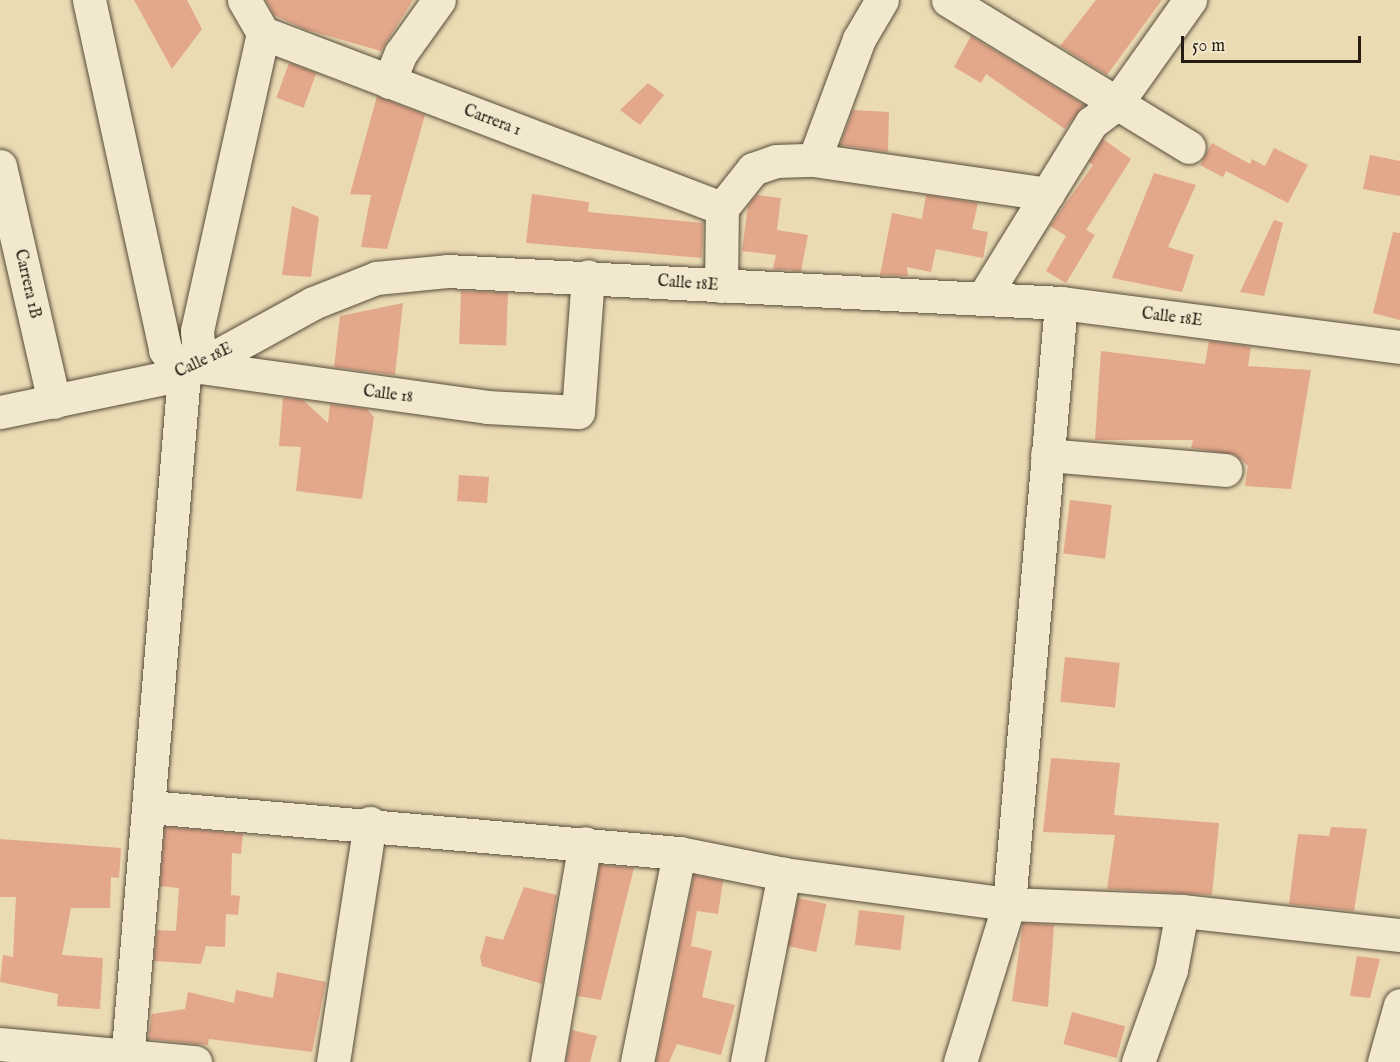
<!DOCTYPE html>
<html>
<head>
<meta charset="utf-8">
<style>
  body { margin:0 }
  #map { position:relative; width:1400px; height:1062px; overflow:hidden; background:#eadbb3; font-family:"IM FELL English",serif }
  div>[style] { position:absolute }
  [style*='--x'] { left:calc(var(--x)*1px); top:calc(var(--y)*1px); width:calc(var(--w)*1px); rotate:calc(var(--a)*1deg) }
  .building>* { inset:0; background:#e3a78a; transform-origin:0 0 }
  .roads { filter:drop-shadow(0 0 2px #584c3c) drop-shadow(0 0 2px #584c3c) }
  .minor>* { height:33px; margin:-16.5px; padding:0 16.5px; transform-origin:16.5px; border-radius:16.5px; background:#f1e8ce }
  span { translate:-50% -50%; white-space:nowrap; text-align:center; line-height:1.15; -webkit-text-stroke:6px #f1e8ce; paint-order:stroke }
  .street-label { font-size:16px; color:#271c14 }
  .scale { position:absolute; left:1181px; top:36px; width:180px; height:27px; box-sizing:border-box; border:3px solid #271c14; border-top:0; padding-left:8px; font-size:18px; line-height:21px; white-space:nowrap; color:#271c14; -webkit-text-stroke:4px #f1e8ce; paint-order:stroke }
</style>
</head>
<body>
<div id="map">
  <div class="building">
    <div style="clip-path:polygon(134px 0,187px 0,202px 29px,172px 69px)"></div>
    <div style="clip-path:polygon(266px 0,413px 0,381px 51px,304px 29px,274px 15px)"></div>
    <div style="clip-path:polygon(1096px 0,1162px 0,1107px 75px,1060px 46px)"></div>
    <div style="clip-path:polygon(971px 36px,1084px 105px,1065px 129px,986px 74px,981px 83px,954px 67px)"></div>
    <div style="left:289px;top:63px;width:29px;height:37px;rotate:20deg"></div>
    <div style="clip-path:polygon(648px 83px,664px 95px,640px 125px,620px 110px)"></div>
    <div style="clip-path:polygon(377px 96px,425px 115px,387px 249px,361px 247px,371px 195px,350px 194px)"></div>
    <div style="clip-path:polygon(853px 110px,889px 112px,888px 152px,840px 145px)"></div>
    <div style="clip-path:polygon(1103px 139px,1131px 159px,1086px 230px,1095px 235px,1066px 283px,1046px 271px,1066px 236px,1050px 226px,1093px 165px,1089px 162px)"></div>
    <div style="clip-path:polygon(1212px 143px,1250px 164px,1252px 159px,1265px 166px,1274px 148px,1308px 165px,1288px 203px,1226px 171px,1223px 177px,1200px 165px)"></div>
    <div style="clip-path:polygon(1370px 155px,1400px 161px,1400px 196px,1363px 189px)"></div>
    <div style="clip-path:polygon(1154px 173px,1196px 185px,1168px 247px,1194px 255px,1182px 292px,1112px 278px)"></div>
    <div style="clip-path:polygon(532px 194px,589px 202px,588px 212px,703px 223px,702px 258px,526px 243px)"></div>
    <div style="clip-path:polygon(757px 195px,781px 198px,777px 230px,808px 235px,801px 271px,773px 269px,776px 255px,742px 251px,748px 206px)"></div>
    <div style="clip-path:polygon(926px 195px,978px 203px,972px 229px,988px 232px,983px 258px,936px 249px,931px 272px,907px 267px,908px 276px,880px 275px,892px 213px,922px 219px)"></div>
    <div style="clip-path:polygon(292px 206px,319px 217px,311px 277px,282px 275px)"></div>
    <div style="clip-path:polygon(1274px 220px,1283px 223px,1264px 296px,1240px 292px)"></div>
    <div style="clip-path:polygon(1393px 232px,1400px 233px,1400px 320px,1373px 313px)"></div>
    <div style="left:461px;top:291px;width:47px;height:53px;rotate:2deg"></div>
    <div style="clip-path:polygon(403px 303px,395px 375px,334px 367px,340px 316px)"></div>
    <div style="clip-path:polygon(1209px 341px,1251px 347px,1248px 366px,1311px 370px,1291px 489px,1245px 486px,1248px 466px,1236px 455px,1191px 448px,1193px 440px,1095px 440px,1101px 351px,1205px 364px)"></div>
    <div style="clip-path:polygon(283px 398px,303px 400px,328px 423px,330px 404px,367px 409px,374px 417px,362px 499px,296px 491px,301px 447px,279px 446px)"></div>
    <div style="left:459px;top:475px;width:30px;height:26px;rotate:4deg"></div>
    <div style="left:1070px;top:500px;width:42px;height:54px;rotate:7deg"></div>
    <div style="left:1065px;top:657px;width:55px;height:45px;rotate:6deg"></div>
    <div style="clip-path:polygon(1051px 758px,1120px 763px,1114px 815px,1219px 823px,1212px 895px,1107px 889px,1115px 835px,1043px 832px)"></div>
    <div style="clip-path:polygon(165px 827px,243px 834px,241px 854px,232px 853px,231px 895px,240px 896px,238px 915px,226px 914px,225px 947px,206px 946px,201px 964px,154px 961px,157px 930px,176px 931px,179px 888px,160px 886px)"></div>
    <div style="clip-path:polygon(1331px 827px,1367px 829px,1354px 911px,1289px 904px,1298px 834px,1329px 836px)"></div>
    <div style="clip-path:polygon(0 839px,121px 848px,119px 878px,111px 877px,110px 908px,71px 908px,62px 955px,103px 958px,100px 1009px,57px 1006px,58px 994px,0 982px,3px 955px,13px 957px,16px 897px,0 897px)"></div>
    <div style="clip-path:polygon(600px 865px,634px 868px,601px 1000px,578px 996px)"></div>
    <div style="clip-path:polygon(694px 875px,723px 881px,718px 914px,697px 911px,691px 946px,712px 951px,702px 997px,735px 1005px,721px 1055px,677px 1044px,669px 1062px,656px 1062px)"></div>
    <div style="clip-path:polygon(524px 887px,557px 895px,542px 984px,482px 966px,480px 957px,486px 936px,503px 940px)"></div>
    <div style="left:798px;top:898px;width:29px;height:49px;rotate:12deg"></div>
    <div style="left:859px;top:910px;width:46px;height:35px;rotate:7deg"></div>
    <div style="clip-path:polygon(1023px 923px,1054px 925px,1048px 1007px,1012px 1001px)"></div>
    <div style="clip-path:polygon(1357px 956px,1380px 959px,1370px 998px,1350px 996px)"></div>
    <div style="clip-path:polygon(277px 972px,326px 982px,312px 1052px,209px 1039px,208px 1045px,148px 1039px,152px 1014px,185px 1009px,188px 992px,234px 1003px,236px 990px,273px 998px)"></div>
    <div style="left:1072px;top:1012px;width:55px;height:33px;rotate:15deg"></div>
    <div style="clip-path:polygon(572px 1030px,597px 1036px,590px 1062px,566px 1062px)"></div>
  </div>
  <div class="roads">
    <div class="minor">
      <div style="--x:89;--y:0;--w:358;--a:77.7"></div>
      <div style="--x:165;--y:350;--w:31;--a:52"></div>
      <div style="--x:184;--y:374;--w:690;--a:94.74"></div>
      <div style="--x:244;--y:0;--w:38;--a:60"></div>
      <div style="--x:263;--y:33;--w:305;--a:102.5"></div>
      <div style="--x:197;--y:331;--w:36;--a:85"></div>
      <div style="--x:200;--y:367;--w:290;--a:7.9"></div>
      <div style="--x:487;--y:407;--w:91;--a:3.1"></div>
      <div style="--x:578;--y:412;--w:136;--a:-85.8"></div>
      <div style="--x:948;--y:0;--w:282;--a:31.4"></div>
      <div style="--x:263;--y:33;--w:491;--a:20.9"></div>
      <div style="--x:389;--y:82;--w:31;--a:-68"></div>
      <div style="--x:401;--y:53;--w:65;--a:-54.4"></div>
      <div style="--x:814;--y:160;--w:129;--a:-69.6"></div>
      <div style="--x:859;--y:39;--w:45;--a:-59.5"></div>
      <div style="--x:0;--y:166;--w:242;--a:77.1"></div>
      <div style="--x:721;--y:286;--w:78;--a:-89.3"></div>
      <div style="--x:722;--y:208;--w:50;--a:-51.5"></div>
      <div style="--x:753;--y:169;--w:24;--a:-19"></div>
      <div style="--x:776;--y:161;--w:38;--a:-2"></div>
      <div style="--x:814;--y:160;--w:236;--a:8.3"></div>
      <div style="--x:983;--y:298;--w:206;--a:-58.3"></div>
      <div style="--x:1091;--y:123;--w:31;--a:-37"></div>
      <div style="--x:1116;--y:104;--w:128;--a:-54.6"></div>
      <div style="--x:0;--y:412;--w:188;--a:-11.7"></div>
      <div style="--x:184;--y:374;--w:147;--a:-28.8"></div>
      <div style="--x:313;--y:303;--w:68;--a:-21.6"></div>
      <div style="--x:376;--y:278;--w:71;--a:-5.6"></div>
      <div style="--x:447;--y:271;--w:615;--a:2.98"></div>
      <div style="--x:1061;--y:303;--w:342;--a:7.4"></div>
      <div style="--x:1047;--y:455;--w:179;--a:4.8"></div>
      <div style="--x:149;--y:807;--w:532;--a:4.96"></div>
      <div style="--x:679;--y:853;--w:107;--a:11.3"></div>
      <div style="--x:784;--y:874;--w:227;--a:7.6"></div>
      <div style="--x:1009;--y:904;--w:173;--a:2.3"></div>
      <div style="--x:1182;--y:911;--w:219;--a:6.3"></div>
      <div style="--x:0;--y:1044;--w:196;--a:5.3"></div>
      <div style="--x:333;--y:1062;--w:242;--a:-81.2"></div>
      <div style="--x:547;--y:1062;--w:222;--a:-80.2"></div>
      <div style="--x:637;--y:1062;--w:213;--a:-78.6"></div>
      <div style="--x:747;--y:1062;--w:192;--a:-78.9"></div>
      <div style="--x:960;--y:1062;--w:165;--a:-72.8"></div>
      <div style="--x:1009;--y:904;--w:603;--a:-85.05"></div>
      <div style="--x:1138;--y:1062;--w:98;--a:-70.3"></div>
      <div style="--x:1171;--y:970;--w:60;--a:-79.4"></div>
      <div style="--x:1384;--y:1062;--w:59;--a:-74.3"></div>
    </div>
  </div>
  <div class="street-label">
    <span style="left:492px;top:121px;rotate:21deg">Carrera 1</span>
    <span style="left:27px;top:284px;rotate:77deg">Carrera 1B</span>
    <span style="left:688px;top:284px;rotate:4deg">Calle 18E</span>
    <span style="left:1172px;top:318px;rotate:7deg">Calle 18E</span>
    <span style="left:204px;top:361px;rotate:-25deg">Calle 18E</span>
    <span style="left:388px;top:395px;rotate:7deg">Calle 18</span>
  </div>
  <div class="scale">50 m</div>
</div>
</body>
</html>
